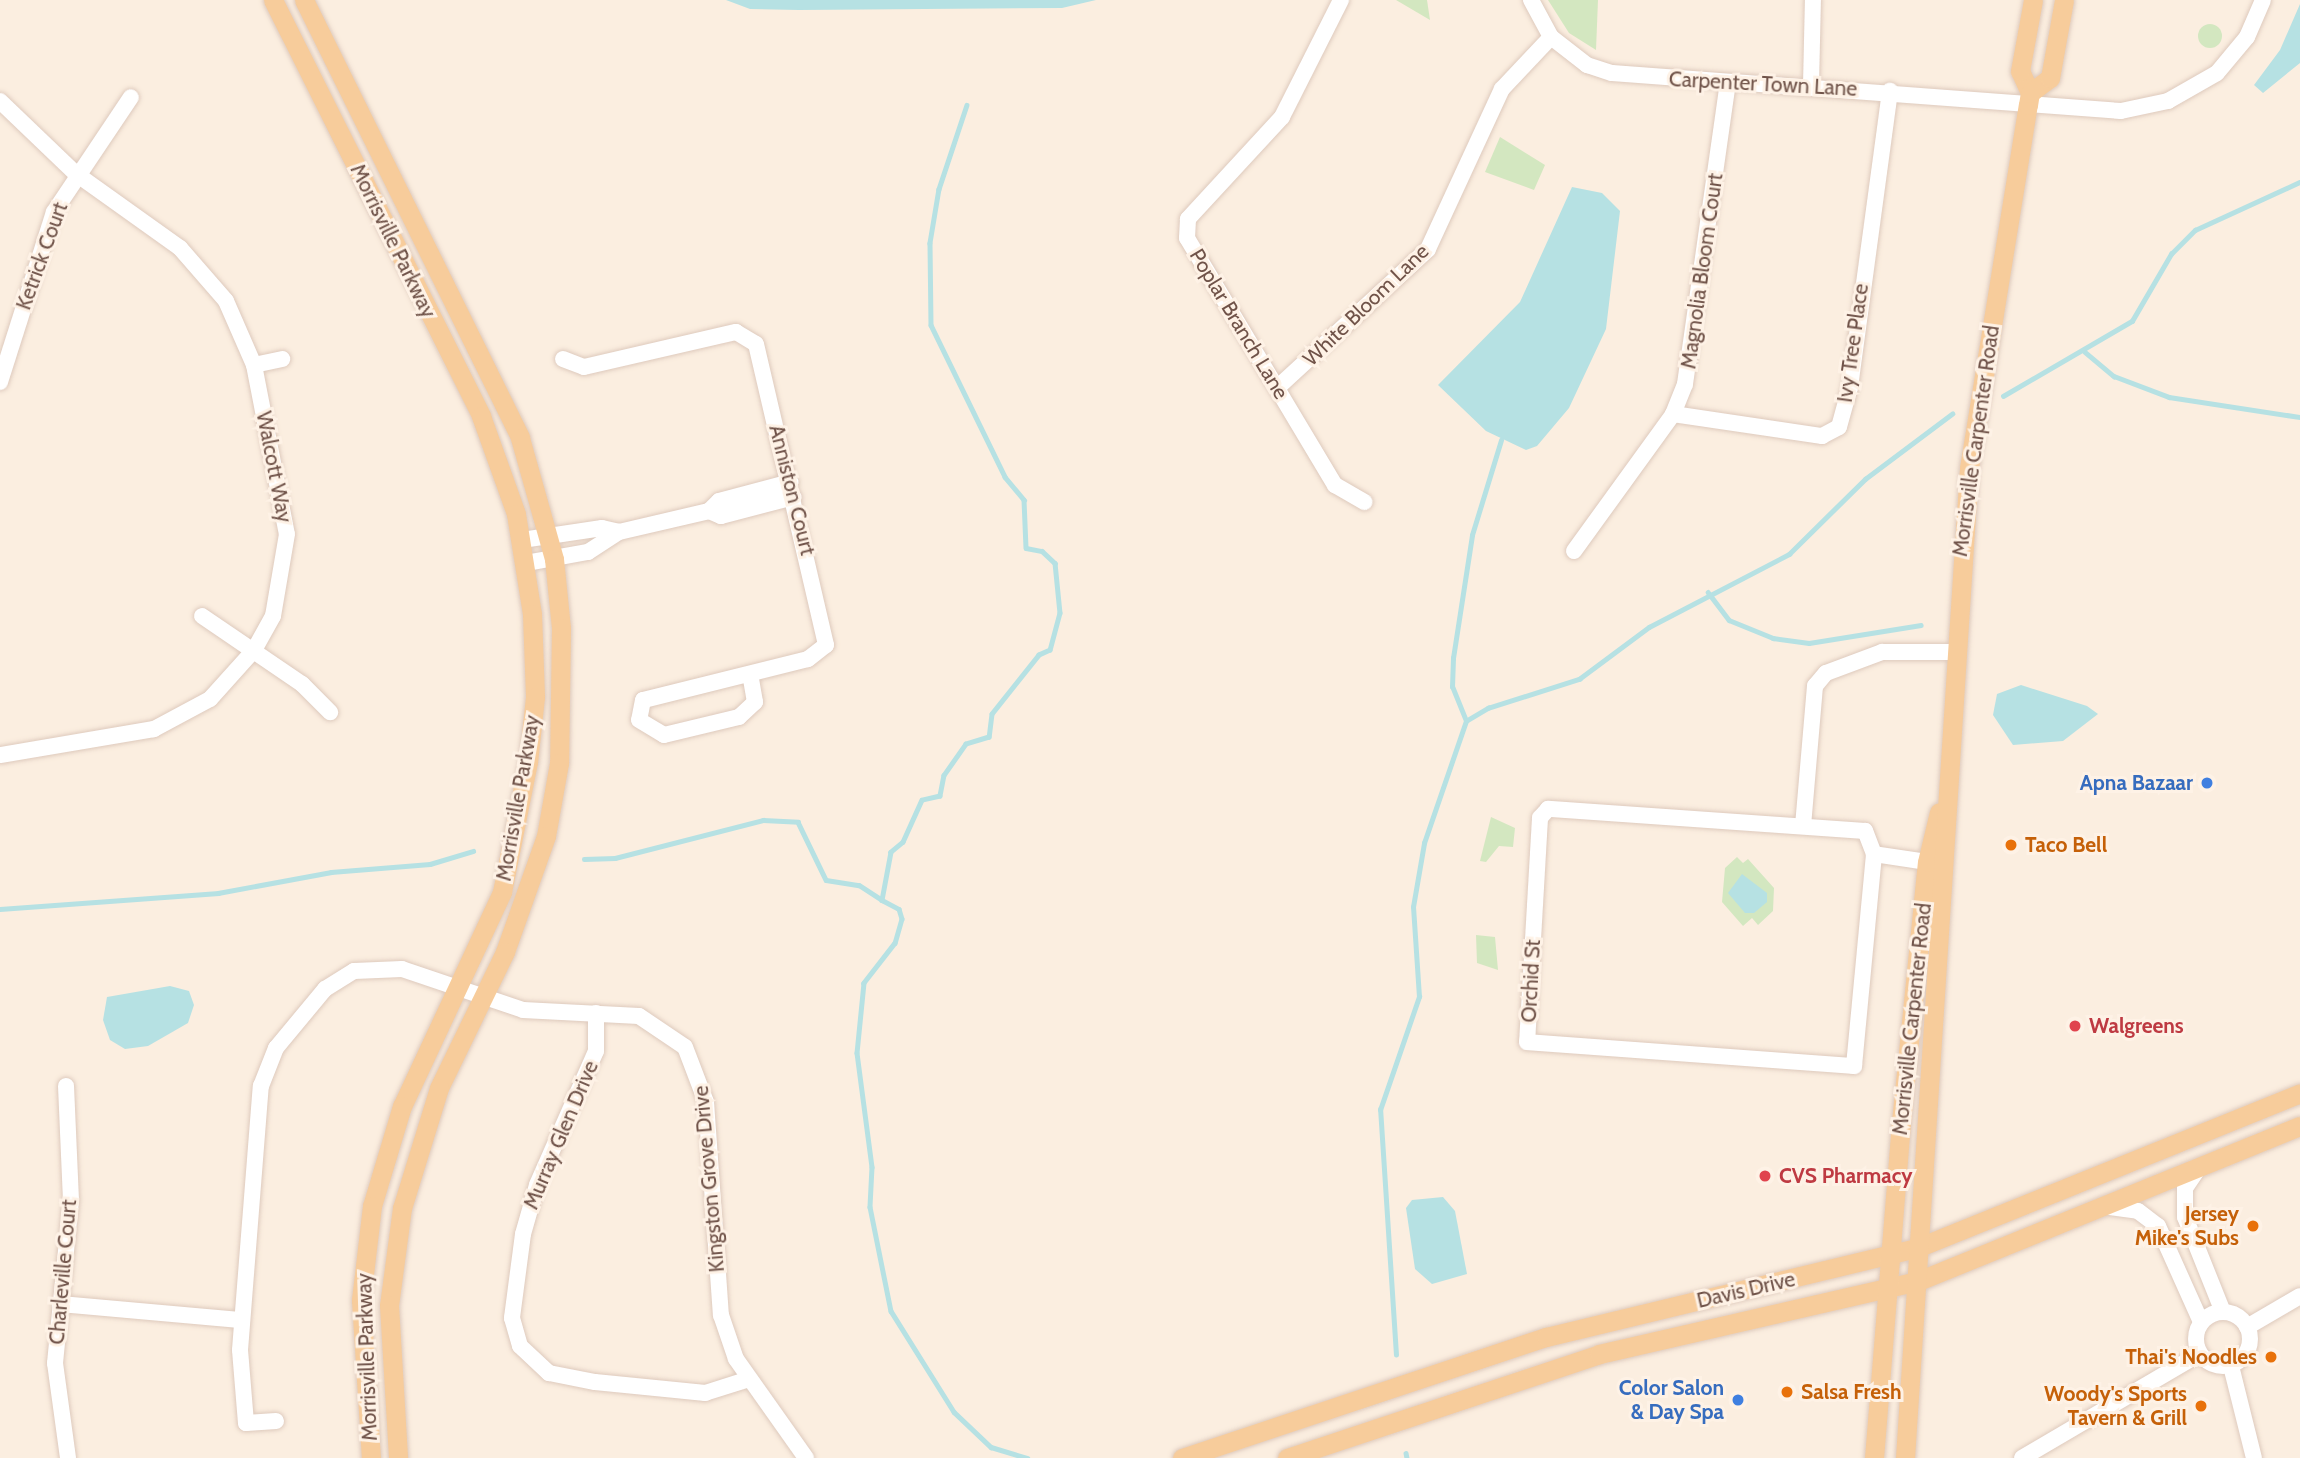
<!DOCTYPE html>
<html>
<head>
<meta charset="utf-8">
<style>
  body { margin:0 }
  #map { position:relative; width:2300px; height:1458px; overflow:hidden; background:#fbeee0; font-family:Cabin,sans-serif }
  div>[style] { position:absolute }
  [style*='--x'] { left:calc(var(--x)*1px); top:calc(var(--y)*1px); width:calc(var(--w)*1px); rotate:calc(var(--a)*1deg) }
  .green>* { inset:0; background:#d3e7c0 }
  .round { border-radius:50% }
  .water>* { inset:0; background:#b6e1e3 }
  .stream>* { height:4.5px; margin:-2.25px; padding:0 2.25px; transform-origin:2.25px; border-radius:2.25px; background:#b6e1e3 }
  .roads { filter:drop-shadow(0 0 2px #decabd) drop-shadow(0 0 2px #decabd) }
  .minor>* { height:16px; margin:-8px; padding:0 8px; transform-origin:8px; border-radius:8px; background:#fff }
  .minor>.ring { margin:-8px; padding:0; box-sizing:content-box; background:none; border:16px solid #fff; border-radius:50% }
  .major>* { height:19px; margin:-9.5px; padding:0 9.5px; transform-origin:9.5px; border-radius:9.5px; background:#f7cc9b }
  .dots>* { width:19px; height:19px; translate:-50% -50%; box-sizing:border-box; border:4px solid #fef2e6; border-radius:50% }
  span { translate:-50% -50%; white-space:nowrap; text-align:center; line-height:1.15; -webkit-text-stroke:6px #fef2e6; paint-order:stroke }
  .street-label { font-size:21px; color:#705349 }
  .shop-label { font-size:21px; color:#366cbe; font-weight:700 }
  .right { translate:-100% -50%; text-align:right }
  .food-label { font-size:21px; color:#c56008; font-weight:700 }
  .left { translate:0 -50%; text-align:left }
  .health-label { font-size:21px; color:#be3a42; font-weight:700 }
</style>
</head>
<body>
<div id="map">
  <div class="green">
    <div style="clip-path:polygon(1396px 0,1427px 0,1430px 20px)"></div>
    <div style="clip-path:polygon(1548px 0,1598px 0,1596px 50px,1569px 33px)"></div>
    <div class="round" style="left:2198px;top:24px;width:24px;height:24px"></div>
    <div style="clip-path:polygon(1500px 137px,1545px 165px,1534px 190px,1485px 172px)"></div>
    <div style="clip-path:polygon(1491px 817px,1515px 828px,1513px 847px,1499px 846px,1486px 862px,1480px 861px)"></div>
    <div style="clip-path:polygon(1737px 857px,1743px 863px,1748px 859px,1774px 888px,1773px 911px,1758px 925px,1752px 918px,1743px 926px,1722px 902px,1725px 868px)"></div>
    <div style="clip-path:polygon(1476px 935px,1495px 937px,1498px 970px,1477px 963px)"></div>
  </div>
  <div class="water">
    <div style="clip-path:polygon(726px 0,1096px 0,1062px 8px,799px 10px,750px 9px)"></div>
    <div style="clip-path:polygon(2300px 4px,2300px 63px,2263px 93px,2254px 85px,2280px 50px)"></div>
    <div style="clip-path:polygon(1572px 187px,1602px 193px,1620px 211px,1606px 329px,1569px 408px,1537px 446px,1526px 450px,1486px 431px,1438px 385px,1520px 302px)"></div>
    <div style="clip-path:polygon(2021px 685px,2087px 706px,2098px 714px,2063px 741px,2013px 745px,1993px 715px,1997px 694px)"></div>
    <div style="clip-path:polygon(1742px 874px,1767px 893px,1767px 902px,1754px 913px,1745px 913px,1728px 893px)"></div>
    <div style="clip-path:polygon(170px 986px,189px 991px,194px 1005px,188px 1023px,148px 1046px,125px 1049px,110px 1040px,103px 1020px,107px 997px)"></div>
    <div style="clip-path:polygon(1443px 1197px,1455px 1211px,1467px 1274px,1432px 1284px,1415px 1269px,1406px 1208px,1412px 1200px)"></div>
  </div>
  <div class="stream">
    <div style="--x:967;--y:105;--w:89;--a:108.4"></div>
    <div style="--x:939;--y:189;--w:55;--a:99.5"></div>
    <div style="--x:930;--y:243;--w:82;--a:89.3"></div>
    <div style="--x:931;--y:325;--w:169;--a:64"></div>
    <div style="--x:1005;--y:477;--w:30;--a:50"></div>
    <div style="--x:1024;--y:500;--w:48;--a:87.6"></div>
    <div style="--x:1026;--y:548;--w:16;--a:11"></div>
    <div style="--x:1042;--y:551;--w:18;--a:43"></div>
    <div style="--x:1055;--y:563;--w:50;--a:84.3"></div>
    <div style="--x:1060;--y:613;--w:38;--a:105"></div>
    <div style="--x:1050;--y:650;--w:12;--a:156"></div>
    <div style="--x:1039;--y:655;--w:75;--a:128.5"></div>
    <div style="--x:992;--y:714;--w:23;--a:97"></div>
    <div style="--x:989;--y:737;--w:24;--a:163"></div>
    <div style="--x:966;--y:744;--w:38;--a:125"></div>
    <div style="--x:944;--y:775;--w:21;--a:101"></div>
    <div style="--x:940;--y:796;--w:18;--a:167"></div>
    <div style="--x:922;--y:800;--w:46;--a:114.3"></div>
    <div style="--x:903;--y:842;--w:16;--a:140"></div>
    <div style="--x:891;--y:852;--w:49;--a:100.6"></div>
    <div style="--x:882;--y:900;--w:19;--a:28"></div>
    <div style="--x:899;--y:909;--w:10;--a:73"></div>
    <div style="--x:902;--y:919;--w:25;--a:106"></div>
    <div style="--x:895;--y:943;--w:51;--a:127.8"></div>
    <div style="--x:864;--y:983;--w:70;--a:95.7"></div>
    <div style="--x:857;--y:1053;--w:115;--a:82.5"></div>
    <div style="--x:872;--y:1167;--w:40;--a:92.9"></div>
    <div style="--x:870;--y:1207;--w:106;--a:78.6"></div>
    <div style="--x:891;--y:1311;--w:119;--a:58"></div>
    <div style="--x:954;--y:1412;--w:51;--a:43.4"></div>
    <div style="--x:991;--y:1447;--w:38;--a:17"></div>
    <div style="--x:2085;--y:352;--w:38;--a:40"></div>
    <div style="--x:2114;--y:376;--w:59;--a:20.9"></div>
    <div style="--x:2169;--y:397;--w:133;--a:8.7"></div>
    <div style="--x:2003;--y:396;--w:149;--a:-30.2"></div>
    <div style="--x:2132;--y:321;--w:78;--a:-59.8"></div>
    <div style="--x:2171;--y:254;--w:34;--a:-45"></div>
    <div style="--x:2195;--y:230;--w:115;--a:-24.6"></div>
    <div style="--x:1708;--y:592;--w:35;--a:53"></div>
    <div style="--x:1729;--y:620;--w:48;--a:22.2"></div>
    <div style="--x:1773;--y:638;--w:36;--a:8"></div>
    <div style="--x:1809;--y:643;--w:113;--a:-9.1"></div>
    <div style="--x:1466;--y:721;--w:37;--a:-112"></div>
    <div style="--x:1452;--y:687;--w:29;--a:-88"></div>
    <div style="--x:1453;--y:658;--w:124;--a:-81.2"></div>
    <div style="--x:1472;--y:535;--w:99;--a:-73"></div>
    <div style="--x:584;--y:859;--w:31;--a:-2"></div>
    <div style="--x:615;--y:858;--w:153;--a:-14.4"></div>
    <div style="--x:763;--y:820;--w:35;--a:3"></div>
    <div style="--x:798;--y:822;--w:64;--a:64.2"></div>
    <div style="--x:826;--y:880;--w:33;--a:9"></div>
    <div style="--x:859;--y:885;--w:27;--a:33"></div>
    <div style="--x:0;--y:909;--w:219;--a:-4.2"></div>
    <div style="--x:218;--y:893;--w:115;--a:-10.5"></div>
    <div style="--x:331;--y:872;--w:99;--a:-4.6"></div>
    <div style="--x:430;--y:864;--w:45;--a:-16.8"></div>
    <div style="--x:1396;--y:1355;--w:246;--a:-93.7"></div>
    <div style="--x:1380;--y:1110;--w:120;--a:-71"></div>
    <div style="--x:1419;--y:997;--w:90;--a:-93.8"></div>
    <div style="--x:1413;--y:907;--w:65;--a:-80.2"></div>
    <div style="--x:1424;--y:843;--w:129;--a:-71"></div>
    <div style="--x:1466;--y:721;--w:26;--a:-31"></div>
    <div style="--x:1488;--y:708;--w:96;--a:-17.7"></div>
    <div style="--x:1579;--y:679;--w:87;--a:-36.6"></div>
    <div style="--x:1649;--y:627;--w:158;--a:-27.5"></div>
    <div style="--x:1789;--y:554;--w:107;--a:-44.6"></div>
    <div style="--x:1865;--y:479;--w:109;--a:-36.8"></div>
    <div style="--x:1406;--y:1453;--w:5;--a:79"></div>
  </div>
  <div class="roads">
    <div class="minor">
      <div style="--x:1341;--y:0;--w:131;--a:116.8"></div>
      <div style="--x:1282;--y:117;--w:139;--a:132.7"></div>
      <div style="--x:1188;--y:219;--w:19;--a:93"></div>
      <div style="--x:1187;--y:238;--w:288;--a:59.1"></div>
      <div style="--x:1335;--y:485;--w:34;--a:30"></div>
      <div style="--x:1531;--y:0;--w:42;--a:61.6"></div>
      <div style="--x:1551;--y:37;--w:46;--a:37.9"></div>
      <div style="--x:1587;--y:65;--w:26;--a:18"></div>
      <div style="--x:1612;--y:73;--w:510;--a:4.27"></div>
      <div style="--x:2121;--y:111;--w:48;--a:-12"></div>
      <div style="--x:2168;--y:101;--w:56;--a:-29.7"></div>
      <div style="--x:2217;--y:73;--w:47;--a:-50.2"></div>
      <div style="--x:2247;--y:37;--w:40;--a:-66.6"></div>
      <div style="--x:1811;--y:85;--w:85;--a:-88.7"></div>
      <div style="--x:0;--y:101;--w:104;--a:43.8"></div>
      <div style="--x:75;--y:173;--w:129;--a:35.5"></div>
      <div style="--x:180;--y:248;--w:70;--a:49"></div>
      <div style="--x:226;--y:301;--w:70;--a:66.4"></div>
      <div style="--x:254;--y:365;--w:172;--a:79"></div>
      <div style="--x:287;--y:534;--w:83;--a:99.7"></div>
      <div style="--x:273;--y:616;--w:38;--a:119"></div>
      <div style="--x:255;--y:649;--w:67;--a:132"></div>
      <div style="--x:210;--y:699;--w:64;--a:151.8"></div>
      <div style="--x:154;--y:729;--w:156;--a:170.4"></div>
      <div style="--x:563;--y:359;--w:22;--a:21"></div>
      <div style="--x:584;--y:367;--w:156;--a:-13"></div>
      <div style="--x:736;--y:332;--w:23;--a:31"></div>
      <div style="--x:756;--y:344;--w:309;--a:76.9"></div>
      <div style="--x:826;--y:645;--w:23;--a:142"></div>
      <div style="--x:808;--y:659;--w:170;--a:166"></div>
      <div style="--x:643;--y:700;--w:20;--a:101"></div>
      <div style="--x:639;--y:720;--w:29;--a:31"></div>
      <div style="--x:664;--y:735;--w:77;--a:-13.5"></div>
      <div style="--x:739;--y:717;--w:22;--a:-43"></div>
      <div style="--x:755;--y:702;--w:28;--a:-100"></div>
      <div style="--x:254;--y:365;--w:29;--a:-12"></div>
      <div style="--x:0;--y:382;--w:178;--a:-72.4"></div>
      <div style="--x:54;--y:212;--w:138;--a:-56.2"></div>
      <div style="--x:1277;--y:388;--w:205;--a:-42.6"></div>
      <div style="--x:1428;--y:249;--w:176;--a:-65.2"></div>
      <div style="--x:1502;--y:89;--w:71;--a:-46.7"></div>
      <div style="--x:1673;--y:414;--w:151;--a:8.4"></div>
      <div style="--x:1822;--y:436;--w:19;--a:-28"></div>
      <div style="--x:1839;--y:427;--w:41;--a:-74.6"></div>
      <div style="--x:1850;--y:387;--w:299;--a:-82.3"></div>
      <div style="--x:709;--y:511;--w:14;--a:-45"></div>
      <div style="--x:719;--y:501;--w:74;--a:-14.8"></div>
      <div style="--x:522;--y:540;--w:81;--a:-8.5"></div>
      <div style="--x:602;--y:528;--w:17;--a:13"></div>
      <div style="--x:619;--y:532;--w:92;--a:-13.1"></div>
      <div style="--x:709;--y:511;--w:13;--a:23"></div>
      <div style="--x:721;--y:516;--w:75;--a:-14.6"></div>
      <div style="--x:1574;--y:551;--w:169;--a:-54.1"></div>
      <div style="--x:1673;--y:414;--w:32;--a:-68"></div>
      <div style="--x:1685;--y:384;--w:304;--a:-81.9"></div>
      <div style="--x:526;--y:563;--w:63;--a:-10.1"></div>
      <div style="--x:588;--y:552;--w:37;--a:-33"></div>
      <div style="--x:202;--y:616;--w:121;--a:34.2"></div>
      <div style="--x:302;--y:684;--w:40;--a:45"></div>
      <div style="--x:1803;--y:826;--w:141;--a:-85.1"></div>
      <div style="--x:1815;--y:686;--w:17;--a:-50"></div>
      <div style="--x:1826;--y:673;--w:60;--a:-20.6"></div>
      <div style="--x:1882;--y:652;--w:72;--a:0"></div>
      <div style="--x:1874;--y:854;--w:25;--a:-111"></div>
      <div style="--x:1865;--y:831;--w:318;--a:-176"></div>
      <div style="--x:1548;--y:809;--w:12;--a:132"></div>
      <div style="--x:1540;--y:818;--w:224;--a:93.3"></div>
      <div style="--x:1527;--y:1042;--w:328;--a:4.2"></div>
      <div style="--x:1854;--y:1066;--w:213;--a:-84.6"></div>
      <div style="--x:1874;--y:854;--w:54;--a:8.6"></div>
      <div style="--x:596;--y:1013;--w:38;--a:90"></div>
      <div style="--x:596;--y:1051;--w:146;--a:113.8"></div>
      <div style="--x:537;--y:1185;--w:51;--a:105.9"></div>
      <div style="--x:523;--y:1234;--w:85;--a:97.5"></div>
      <div style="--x:512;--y:1318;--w:29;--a:74"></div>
      <div style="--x:520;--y:1346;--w:40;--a:43"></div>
      <div style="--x:549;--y:1373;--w:47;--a:11.1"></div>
      <div style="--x:595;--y:1382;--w:111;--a:5.7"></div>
      <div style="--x:705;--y:1393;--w:46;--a:-17.7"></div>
      <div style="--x:66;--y:1086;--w:114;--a:87.5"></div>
      <div style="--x:71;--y:1200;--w:164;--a:95.6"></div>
      <div style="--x:55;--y:1363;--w:96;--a:82.2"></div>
      <div style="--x:2198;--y:1169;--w:23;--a:124"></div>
      <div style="--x:2185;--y:1188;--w:29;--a:90"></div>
      <div style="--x:2185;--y:1217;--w:102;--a:68.2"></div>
      <div style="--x:2110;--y:1207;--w:28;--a:8"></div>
      <div style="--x:2138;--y:1211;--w:25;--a:37"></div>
      <div style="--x:2158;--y:1226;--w:105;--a:65.9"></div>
      <div style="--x:60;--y:1304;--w:181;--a:5.1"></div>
      <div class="ring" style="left:2196px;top:1312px;width:38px;height:38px"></div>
      <div style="--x:2247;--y:1327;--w:61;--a:-30.3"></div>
      <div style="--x:2231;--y:1366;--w:95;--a:76"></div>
      <div style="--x:276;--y:1421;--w:30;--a:176"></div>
      <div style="--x:246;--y:1423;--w:73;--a:-94.7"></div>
      <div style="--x:240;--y:1350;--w:265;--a:-85.5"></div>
      <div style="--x:261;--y:1086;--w:41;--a:-68.5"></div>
      <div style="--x:276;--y:1048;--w:77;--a:-50.3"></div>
      <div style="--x:325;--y:989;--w:34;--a:-32"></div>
      <div style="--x:354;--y:971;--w:48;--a:-2.4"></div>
      <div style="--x:402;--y:969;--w:128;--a:18.7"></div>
      <div style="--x:523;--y:1010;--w:116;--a:3"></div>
      <div style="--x:639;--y:1016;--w:55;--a:34"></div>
      <div style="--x:685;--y:1047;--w:59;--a:69.1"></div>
      <div style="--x:706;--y:1102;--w:214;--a:86"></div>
      <div style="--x:721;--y:1315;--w:46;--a:71.2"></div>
      <div style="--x:736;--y:1359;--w:121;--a:54.7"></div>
      <div style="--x:2022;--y:1458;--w:205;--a:-30.4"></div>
    </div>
    <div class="major">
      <div style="--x:273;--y:0;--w:465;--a:63.4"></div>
      <div style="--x:481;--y:416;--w:104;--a:70.3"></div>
      <div style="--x:516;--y:514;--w:101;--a:80.9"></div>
      <div style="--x:532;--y:614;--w:83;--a:87.9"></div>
      <div style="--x:535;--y:697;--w:65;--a:96.1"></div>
      <div style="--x:528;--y:762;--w:133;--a:101.3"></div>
      <div style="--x:502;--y:892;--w:236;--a:115"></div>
      <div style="--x:402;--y:1106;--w:104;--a:106.7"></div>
      <div style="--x:372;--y:1206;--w:95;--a:96.7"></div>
      <div style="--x:361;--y:1300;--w:158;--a:86.4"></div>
      <div style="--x:304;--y:0;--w:488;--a:63.7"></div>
      <div style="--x:520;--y:438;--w:126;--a:74.3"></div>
      <div style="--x:554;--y:559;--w:69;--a:84.2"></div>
      <div style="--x:561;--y:628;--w:135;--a:90.8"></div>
      <div style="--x:559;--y:763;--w:74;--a:100.1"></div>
      <div style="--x:546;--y:836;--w:123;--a:109.5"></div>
      <div style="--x:505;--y:952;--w:151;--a:115.9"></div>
      <div style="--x:439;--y:1088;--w:126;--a:107.1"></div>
      <div style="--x:402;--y:1208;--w:98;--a:97.6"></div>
      <div style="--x:389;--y:1305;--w:153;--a:86.6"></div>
      <div style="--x:2030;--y:93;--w:24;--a:-114"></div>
      <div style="--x:2020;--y:71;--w:72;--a:-79.6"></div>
      <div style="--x:1182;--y:1458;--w:384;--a:-18.4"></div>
      <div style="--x:1546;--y:1337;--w:382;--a:-13.5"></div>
      <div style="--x:1917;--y:1248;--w:413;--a:-22"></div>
      <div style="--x:1287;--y:1458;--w:329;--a:-18.4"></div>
      <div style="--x:1599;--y:1354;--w:327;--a:-12.9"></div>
      <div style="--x:1918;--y:1281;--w:412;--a:-22.1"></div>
      <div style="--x:1874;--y:1458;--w:337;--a:-85.4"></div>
      <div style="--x:1901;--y:1122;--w:261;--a:-84.3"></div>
      <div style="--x:1927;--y:862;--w:51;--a:-76.5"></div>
      <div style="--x:1905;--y:1458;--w:992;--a:-86.3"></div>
      <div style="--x:1969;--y:468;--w:368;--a:-80.8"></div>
      <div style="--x:2028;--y:105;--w:12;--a:-81"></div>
      <div style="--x:2030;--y:93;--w:25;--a:-37"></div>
      <div style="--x:2050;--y:78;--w:79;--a:-79.8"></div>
    </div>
  </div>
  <div class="dots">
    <div style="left:2207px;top:783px;background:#3f7fe0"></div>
    <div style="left:2011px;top:845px;background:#e8710a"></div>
    <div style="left:2075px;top:1026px;background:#e0444e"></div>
    <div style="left:1765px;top:1176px;background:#e0444e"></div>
    <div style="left:2253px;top:1226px;background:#e8710a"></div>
    <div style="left:2271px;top:1357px;background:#e8710a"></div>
    <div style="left:1787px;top:1392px;background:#e8710a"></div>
    <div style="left:1738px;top:1400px;background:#3f7fe0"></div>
    <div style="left:2201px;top:1406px;background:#e8710a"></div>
  </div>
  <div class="street-label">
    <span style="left:1763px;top:84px;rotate:3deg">Carpenter Town Lane</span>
    <span style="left:393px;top:241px;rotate:64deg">Morrisville Parkway</span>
    <span style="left:42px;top:256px;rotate:-70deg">Ketrick Court</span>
    <span style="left:1702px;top:271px;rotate:-82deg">Magnolia Bloom Court</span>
    <span style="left:1366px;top:305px;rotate:-44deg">White Bloom Lane</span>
    <span style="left:1239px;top:324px;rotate:59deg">Poplar Branch Lane</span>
    <span style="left:1853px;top:343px;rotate:-82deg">Ivy Tree Place</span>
    <span style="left:1976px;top:441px;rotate:-82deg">Morrisville Carpenter Road</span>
    <span style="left:274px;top:467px;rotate:79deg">Walcott Way</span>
    <span style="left:792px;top:490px;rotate:76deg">Anniston Court</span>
    <span style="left:518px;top:798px;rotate:-80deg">Morrisville Parkway</span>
    <span style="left:1531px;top:981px;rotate:-87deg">Orchid St</span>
    <span style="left:1912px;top:1019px;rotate:-84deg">Morrisville Carpenter Road</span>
    <span style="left:561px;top:1135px;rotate:-67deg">Murray Glen Drive</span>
    <span style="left:709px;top:1179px;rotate:-95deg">Kingston Grove Drive</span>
    <span style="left:63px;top:1272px;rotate:-85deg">Charleville Court</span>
    <span style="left:1746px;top:1290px;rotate:-13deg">Davis Drive</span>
    <span style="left:367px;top:1357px;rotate:-92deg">Morrisville Parkway</span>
  </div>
  <div class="shop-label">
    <span class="right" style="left:2193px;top:783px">Apna Bazaar</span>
    <span class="right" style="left:1724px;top:1400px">Color Salon<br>&amp; Day Spa</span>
  </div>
  <div class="food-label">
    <span class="left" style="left:2025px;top:845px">Taco Bell</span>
    <span class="right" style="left:2239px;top:1226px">Jersey<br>Mike's Subs</span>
    <span class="right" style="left:2257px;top:1357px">Thai's Noodles</span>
    <span class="left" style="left:1801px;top:1392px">Salsa Fresh</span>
    <span class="right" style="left:2187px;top:1406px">Woody's Sports<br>Tavern &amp; Grill</span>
  </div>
  <div class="health-label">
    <span class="left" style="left:2089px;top:1026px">Walgreens</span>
    <span class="left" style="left:1779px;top:1176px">CVS Pharmacy</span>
  </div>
</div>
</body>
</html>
